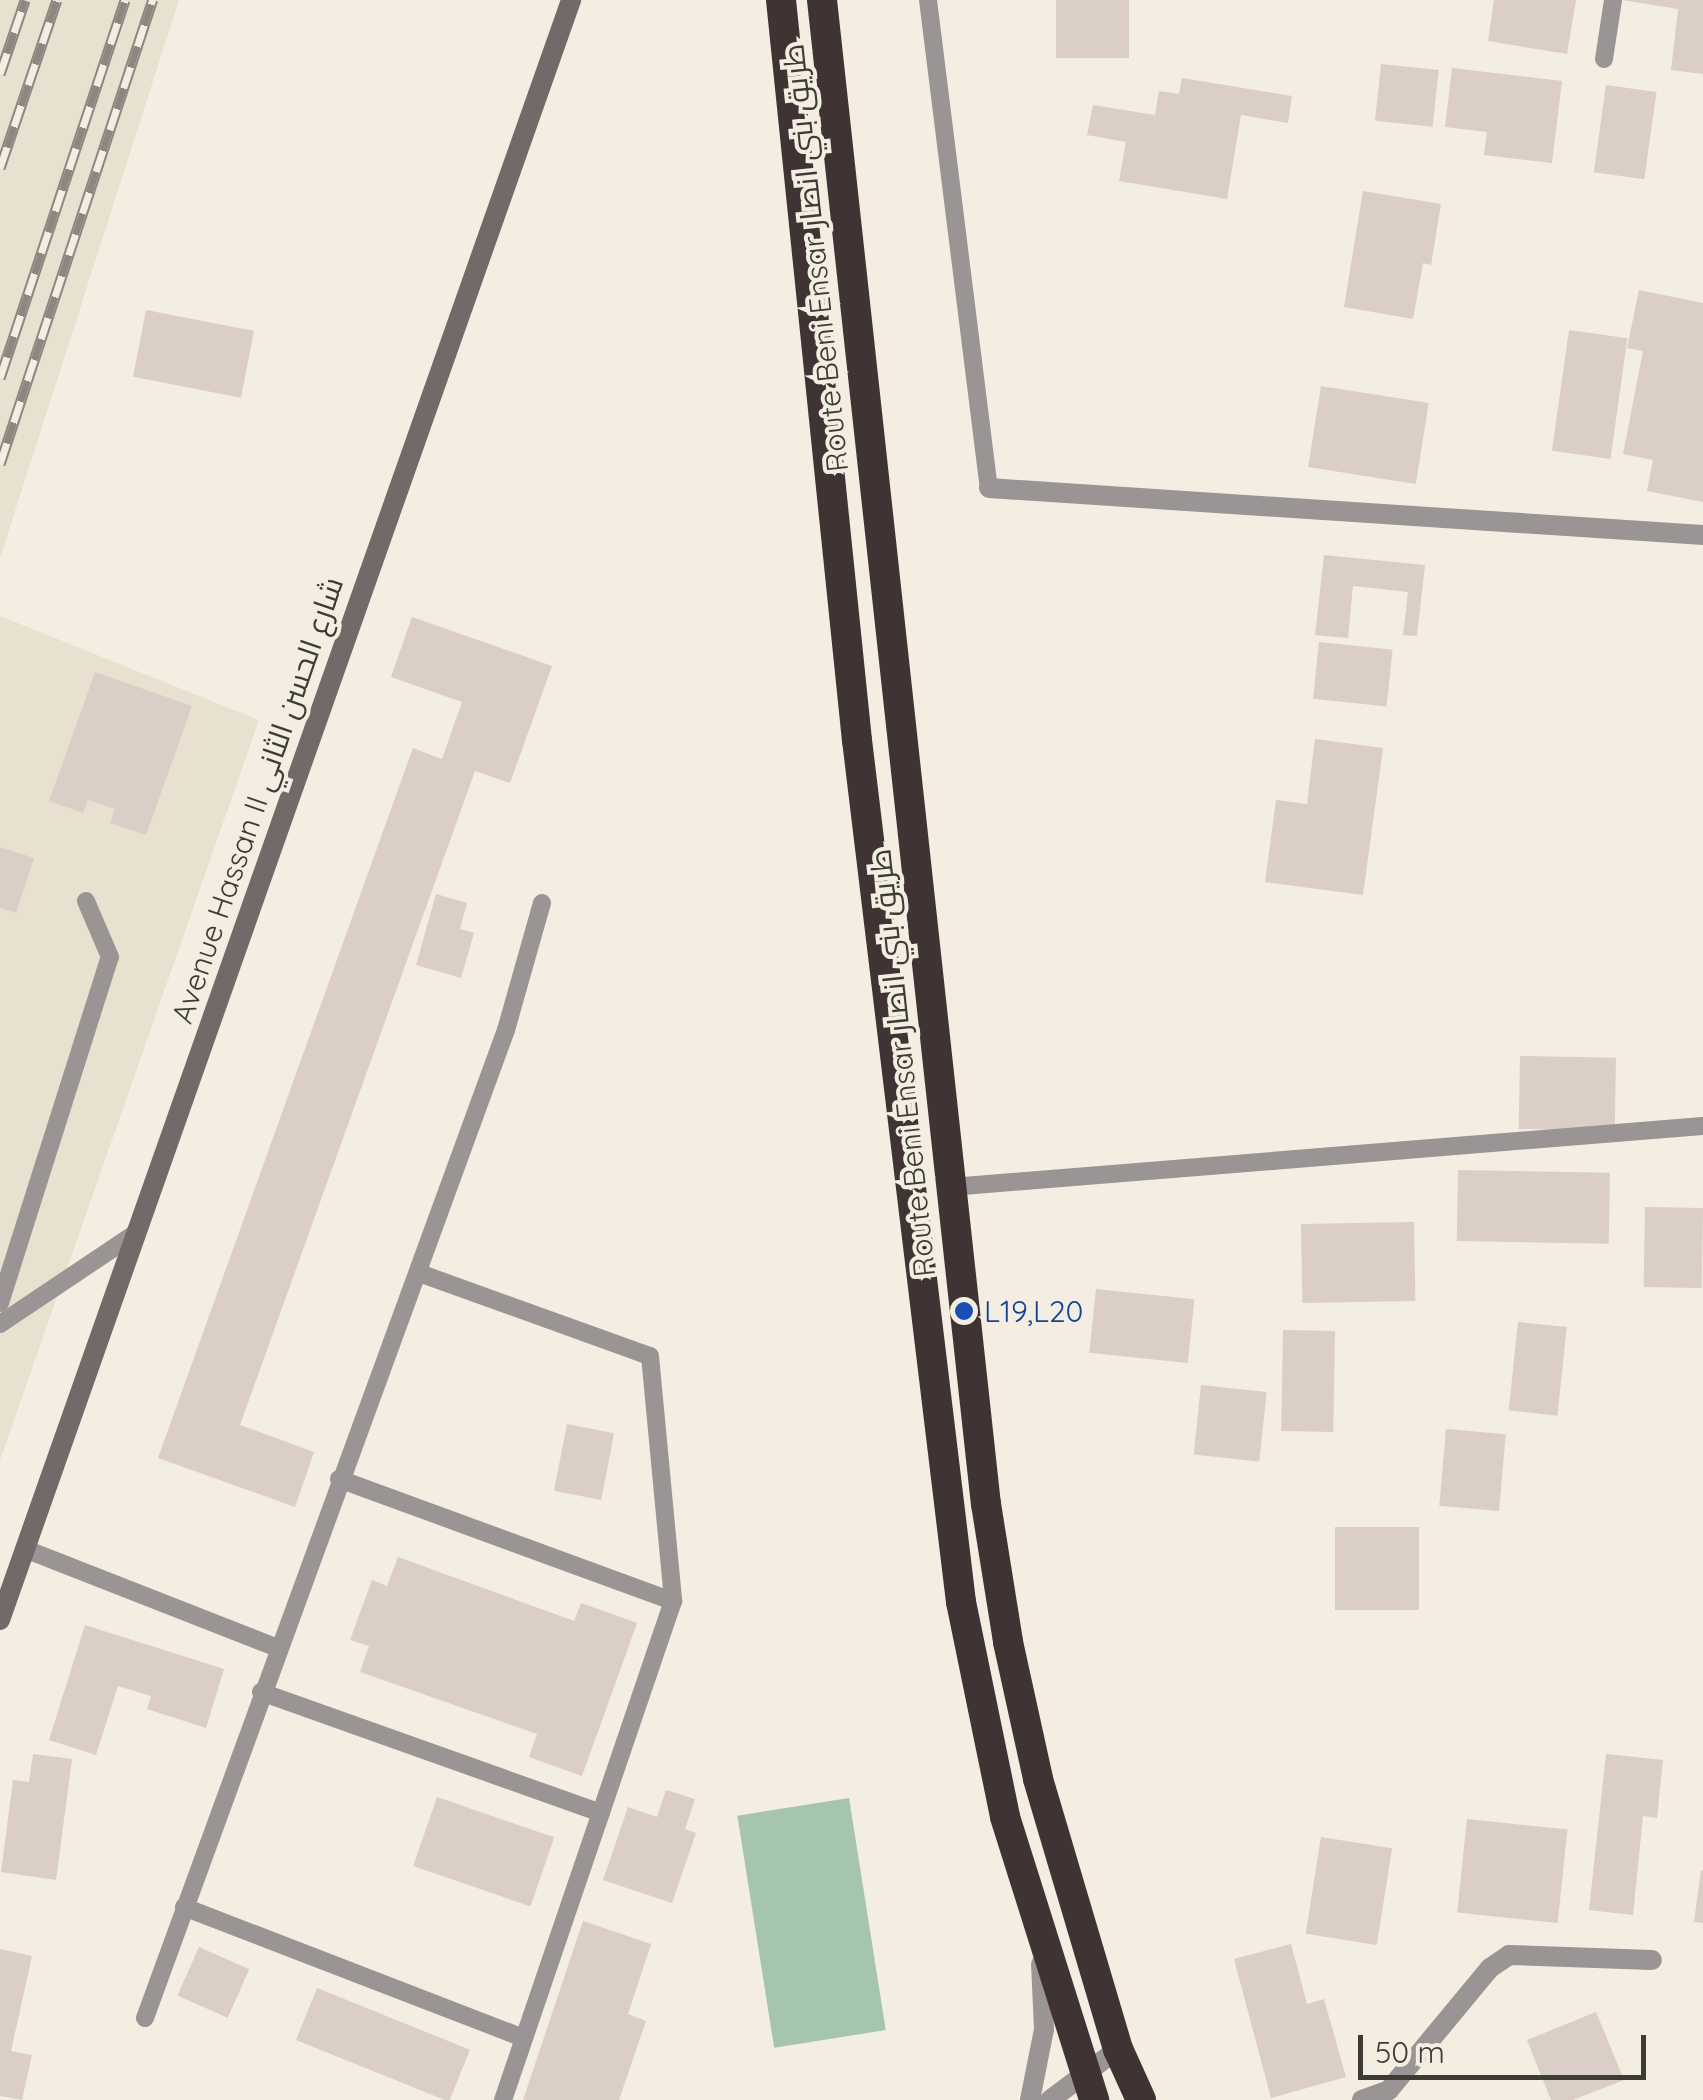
<!DOCTYPE html>
<html>
<head>
<meta charset="utf-8">
<style>
  body { margin:0 }
  #map { position:relative; width:1703px; height:2100px; overflow:hidden; background:#f3ede2; font-family:Quicksand,Cairo,sans-serif }
  div>[style] { position:absolute }
  [style*='--x'] { left:calc(var(--x)*1px); top:calc(var(--y)*1px); width:calc(var(--w)*1px); rotate:calc(var(--a)*1deg) }
  .built>* { inset:0; background:#e9e1cf }
  .green>* { inset:0; background:#a5c5ac; transform-origin:0 0 }
  .building>* { inset:0; background:#dacec7; transform-origin:0 0 }
  .lane>* { height:18px; margin:-9px; padding:0 9px; transform-origin:9px; border-radius:9px; background:#9a9494 }
  .street>* { height:20px; margin:-10px; padding:0 10px; transform-origin:10px; border-radius:10px; background:#9a9494 }
  .secondary>* { height:20px; margin:-10px; padding:0 10px; transform-origin:10px; border-radius:10px; background:#726a69 }
  .highway>* { height:30px; margin:-15px; padding:0 15px; transform-origin:15px; border-radius:15px; background:#3f3433 }
  .rail>* { height:11px; margin-top:-5.5px; transform-origin:0; background:repeating-linear-gradient(90deg,#f3ede2 0 22px,#8c8881 0 44px); box-sizing:border-box; border-block:2px solid #8c8881 }
  .dots>* { width:28px; height:28px; translate:-50% -50%; box-sizing:border-box; border:5px solid #f3ede2; border-radius:50% }
  span { translate:-50% -50%; white-space:nowrap; text-align:center; line-height:1.15; -webkit-text-stroke:8px #f3ede2; paint-order:stroke }
  .street-label { font-size:30px; color:#3d3b36 }
  .transit-label { font-size:30px; color:#164399 }
  .left { translate:0 -50%; text-align:left }
  .scale { position:absolute; left:1358px; top:2035px; width:288px; height:45px; box-sizing:border-box; border:5px solid #3d3b36; border-top:0; padding-left:12px; font-size:30px; line-height:35px; white-space:nowrap; color:#3d3b36; -webkit-text-stroke:8px #f3ede2; paint-order:stroke }
</style>
</head>
<body>
<div id="map">
  <div class="built">
    <div style="clip-path:polygon(0 0,179px 0,0 558px)"></div>
    <div style="clip-path:polygon(0 616px,259px 720px,0 1460px)"></div>
  </div>
  <div class="green">
    <div style="left:849px;top:1798px;width:235px;height:113px;rotate:81deg"></div>
  </div>
  <div class="building">
    <div style="left:1056px;top:0;width:73px;height:58px"></div>
    <div style="clip-path:polygon(1494px 0,1576px 0,1567px 54px,1488px 41px)"></div>
    <div style="clip-path:polygon(1622px 0,1703px 0,1703px 74px,1671px 70px,1678px 9px)"></div>
    <div style="left:1381px;top:64px;width:58px;height:57px;rotate:6deg"></div>
    <div style="clip-path:polygon(1452px 68px,1562px 81px,1552px 163px,1484px 155px,1487px 132px,1445px 127px)"></div>
    <div style="clip-path:polygon(1182px 78px,1292px 96px,1288px 123px,1241px 115px,1227px 199px,1119px 181px,1126px 142px,1087px 135px,1093px 105px,1155px 115px,1159px 91px,1179px 94px)"></div>
    <div style="left:1606px;top:85px;width:51px;height:88px;rotate:8deg"></div>
    <div style="clip-path:polygon(1363px 191px,1441px 204px,1431px 265px,1423px 263px,1413px 319px,1344px 307px)"></div>
    <div style="clip-path:polygon(1639px 290px,1703px 303px,1703px 502px,1647px 491px,1653px 460px,1623px 454px,1643px 351px,1627px 348px)"></div>
    <div style="left:146px;top:310px;width:110px;height:68px;rotate:11deg"></div>
    <div style="left:1569px;top:330px;width:59px;height:122px;rotate:8deg"></div>
    <div style="left:1321px;top:386px;width:109px;height:82px;rotate:9deg"></div>
    <div style="clip-path:polygon(1324px 555px,1425px 565px,1417px 636px,1403px 635px,1408px 592px,1353px 586px,1348px 638px,1315px 635px)"></div>
    <div style="clip-path:polygon(412px 617px,552px 666px,510px 783px,475px 771px,240px 1425px,314px 1452px,295px 1507px,158px 1458px,413px 748px,442px 759px,462px 702px,391px 677px)"></div>
    <div style="left:1319px;top:642px;width:74px;height:57px;rotate:6deg"></div>
    <div style="clip-path:polygon(95px 672px,192px 706px,146px 835px,110px 823px,115px 809px,88px 800px,83px 813px,49px 801px)"></div>
    <div style="clip-path:polygon(1315px 739px,1383px 748px,1363px 895px,1265px 882px,1276px 800px,1307px 804px)"></div>
    <div style="clip-path:polygon(0 847px,34px 858px,16px 913px,0 908px)"></div>
    <div style="clip-path:polygon(436px 894px,467px 903px,460px 929px,474px 933px,461px 978px,416px 965px)"></div>
    <div style="left:1520px;top:1056px;width:96px;height:73px;rotate:1deg"></div>
    <div style="left:1458px;top:1170px;width:152px;height:71px;rotate:1deg"></div>
    <div style="left:1645px;top:1207px;width:58px;height:80px;rotate:1deg"></div>
    <div style="left:1414px;top:1222px;width:79px;height:113px;rotate:89deg"></div>
    <div style="left:1096px;top:1289px;width:99px;height:64px;rotate:6deg"></div>
    <div style="left:1518px;top:1322px;width:49px;height:89px;rotate:6deg"></div>
    <div style="left:1283px;top:1330px;width:52px;height:101px;rotate:1deg"></div>
    <div style="left:1201px;top:1385px;width:66px;height:70px;rotate:6deg"></div>
    <div style="left:567px;top:1424px;width:48px;height:68px;rotate:11deg"></div>
    <div style="left:1446px;top:1429px;width:60px;height:77px;rotate:5deg"></div>
    <div style="left:1335px;top:1527px;width:84px;height:83px"></div>
    <div style="clip-path:polygon(398px 1557px,574px 1621px,581px 1603px,637px 1623px,582px 1776px,529px 1757px,537px 1734px,360px 1672px,369px 1646px,350px 1640px,372px 1580px,387px 1586px)"></div>
    <div style="clip-path:polygon(85px 1625px,224px 1669px,206px 1728px,147px 1709px,151px 1696px,118px 1686px,96px 1755px,49px 1740px)"></div>
    <div style="clip-path:polygon(33px 1754px,72px 1759px,56px 1880px,1px 1872px,13px 1780px,29px 1782px)"></div>
    <div style="clip-path:polygon(1606px 1754px,1663px 1760px,1657px 1818px,1643px 1816px,1633px 1915px,1589px 1910px)"></div>
    <div style="clip-path:polygon(666px 1790px,695px 1799px,685px 1829px,696px 1833px,672px 1903px,603px 1880px,628px 1807px,657px 1817px)"></div>
    <div style="left:437px;top:1797px;width:124px;height:73px;rotate:19deg"></div>
    <div style="left:1467px;top:1819px;width:101px;height:94px;rotate:6deg"></div>
    <div style="left:1321px;top:1837px;width:72px;height:98px;rotate:9deg"></div>
    <div style="clip-path:polygon(1701px 1870px,1703px 1870px,1703px 1923px,1694px 1922px)"></div>
    <div style="clip-path:polygon(583px 1921px,651px 1944px,628px 2014px,646px 2021px,619px 2100px,523px 2100px)"></div>
    <div style="clip-path:polygon(1291px 1944px,1307px 2004px,1324px 1999px,1346px 2077px,1271px 2098px,1234px 1959px)"></div>
    <div style="left:199px;top:1947px;width:55px;height:53px;rotate:24deg"></div>
    <div style="clip-path:polygon(0 1949px,32px 1956px,11px 2051px,32px 2055px,22px 2100px,0 2096px)"></div>
    <div style="left:317px;top:1988px;width:165px;height:56px;rotate:22deg"></div>
    <div style="clip-path:polygon(1596px 2012px,1624px 2080px,1573px 2100px,1551px 2100px,1527px 2040px)"></div>
  </div>
  <div class="lane">
    <div style="--x:928;--y:0;--w:492;--a:82.9"></div>
    <div style="--x:1604;--y:59;--w:60;--a:-81.3"></div>
    <div style="--x:951;--y:1187;--w:754;--a:-4.64"></div>
    <div style="--x:419;--y:1273;--w:245;--a:19.8"></div>
    <div style="--x:650;--y:1356;--w:246;--a:84.6"></div>
    <div style="--x:673;--y:1601;--w:527;--a:108.81"></div>
    <div style="--x:0;--y:1303;--w:363;--a:-72.4"></div>
    <div style="--x:110;--y:957;--w:61;--a:-113.2"></div>
    <div style="--x:0;--y:1324;--w:164;--a:-33.8"></div>
    <div style="--x:339;--y:1479;--w:356;--a:20.1"></div>
    <div style="--x:25;--y:1549;--w:271;--a:21.4"></div>
    <div style="--x:261;--y:1692;--w:361;--a:19.6"></div>
    <div style="--x:184;--y:1907;--w:364;--a:21.1"></div>
    <div style="--x:145;--y:2018;--w:1052;--a:-69.93"></div>
    <div style="--x:506;--y:1030;--w:132;--a:-74.2"></div>
  </div>
  <div class="street">
    <div style="--x:989;--y:488;--w:716;--a:3.77"></div>
    <div style="--x:1030;--y:2100;--w:72;--a:-78.8"></div>
    <div style="--x:1044;--y:2029;--w:65;--a:-92.6"></div>
    <div style="--x:1050;--y:2100;--w:85;--a:-36.9"></div>
    <div style="--x:1362;--y:2100;--w:29;--a:-20"></div>
    <div style="--x:1389;--y:2090;--w:158;--a:-50.4"></div>
    <div style="--x:1490;--y:1968;--w:23;--a:-34"></div>
    <div style="--x:1509;--y:1955;--w:143;--a:2"></div>
  </div>
  <div class="secondary">
    <div style="--x:0;--y:1620;--w:1718;--a:-70.58"></div>
  </div>
  <div class="highway">
    <div style="--x:781;--y:0;--w:744;--a:84.14"></div>
    <div style="--x:857;--y:740;--w:868;--a:83.12"></div>
    <div style="--x:961;--y:1602;--w:219;--a:78.4"></div>
    <div style="--x:1005;--y:1817;--w:297;--a:72.5"></div>
    <div style="--x:822;--y:0;--w:1513;--a:83.78"></div>
    <div style="--x:986;--y:1504;--w:140;--a:80.9"></div>
    <div style="--x:1008;--y:1642;--w:140;--a:77.6"></div>
    <div style="--x:1038;--y:1779;--w:282;--a:73.5"></div>
    <div style="--x:1118;--y:2049;--w:56;--a:65.7"></div>
  </div>
  <div class="rail">
    <div style="--x:0;--y:74;--w:78;--a:-71.3"></div>
    <div style="--x:0;--y:168;--w:177;--a:-71.3"></div>
    <div style="--x:0;--y:378;--w:398;--a:-71.7"></div>
    <div style="--x:0;--y:464;--w:489;--a:-71.8"></div>
  </div>
  <div class="dots">
    <div style="left:964px;top:1311px;background:#1a4fb4"></div>
  </div>
  <div class="street-label">
    <span style="left:815px;top:258px;rotate:-96deg">Route Beni Ensar طريق بني انصار</span>
    <span style="left:257px;top:800px;rotate:-71deg">Avenue Hassan II شارع الحسن الثاني</span>
    <span style="left:902px;top:1063px;rotate:-96deg">Route Beni Ensar طريق بني انصار</span>
  </div>
  <div class="transit-label">
    <span class="left" style="left:984px;top:1311px">L19,L20</span>
  </div>
  <div class="scale">50 m</div>
</div>
</body>
</html>
